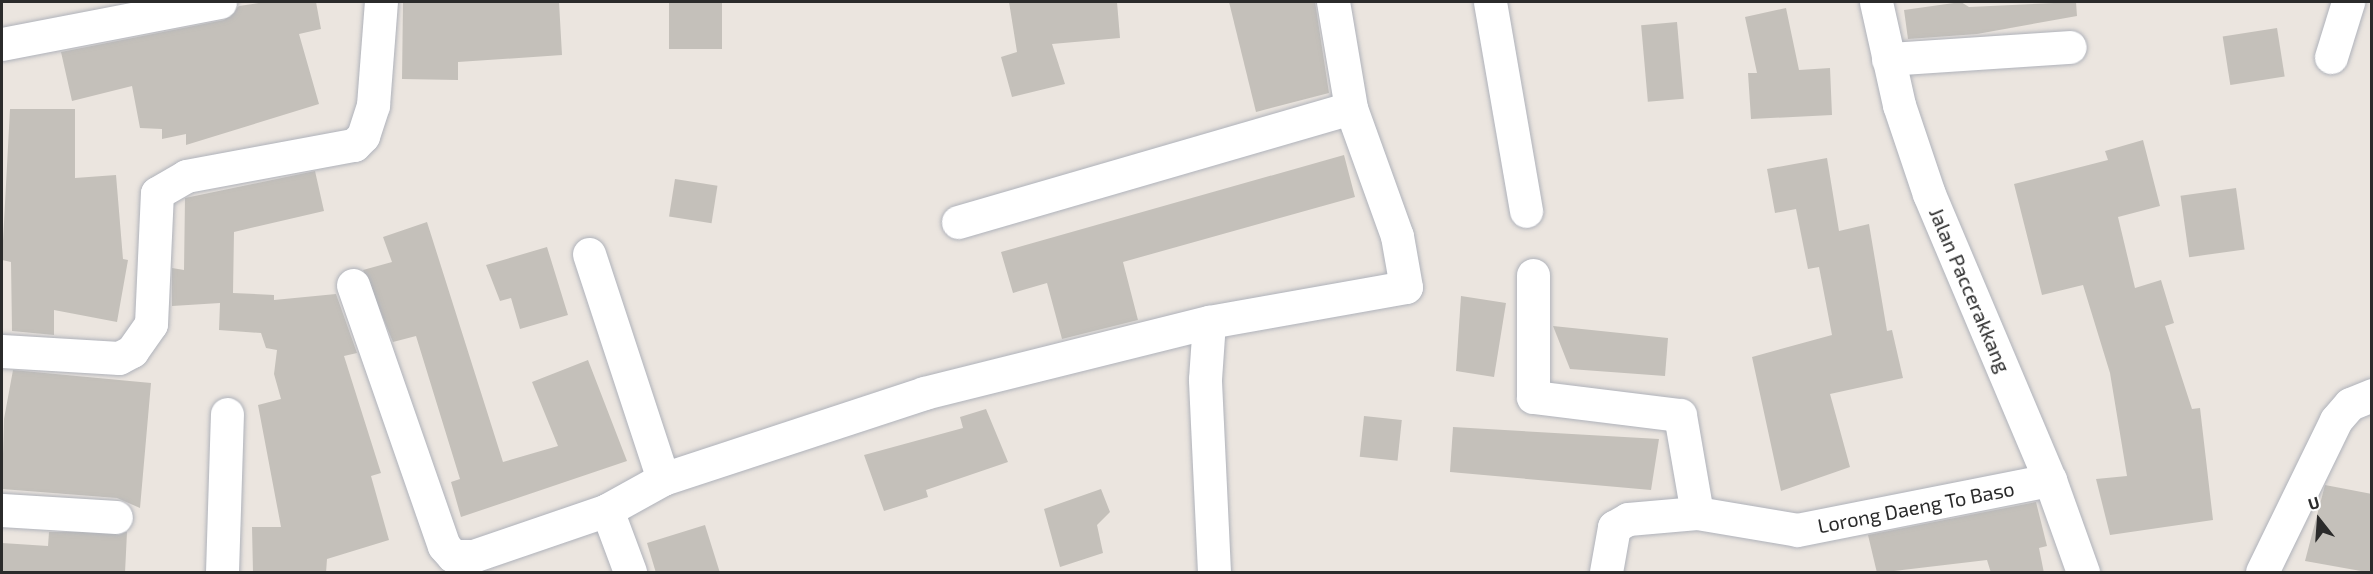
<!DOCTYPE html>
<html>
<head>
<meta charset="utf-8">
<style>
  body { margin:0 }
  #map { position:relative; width:2373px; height:574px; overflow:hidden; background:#ebe5df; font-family:"Exo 2",sans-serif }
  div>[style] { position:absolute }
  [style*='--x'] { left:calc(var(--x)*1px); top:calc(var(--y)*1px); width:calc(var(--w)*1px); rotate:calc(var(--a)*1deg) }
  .building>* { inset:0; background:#c4c0ba; transform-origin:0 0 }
  .roads { filter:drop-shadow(0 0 2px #afb2ba) drop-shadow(0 0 2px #afb2ba) }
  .minor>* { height:33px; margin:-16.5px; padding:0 16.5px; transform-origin:16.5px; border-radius:16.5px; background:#fff }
  .secondary>* { height:33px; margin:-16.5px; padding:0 16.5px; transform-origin:16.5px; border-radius:16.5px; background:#fff }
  span { translate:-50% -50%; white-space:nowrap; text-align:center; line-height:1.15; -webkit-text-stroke:5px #fff; paint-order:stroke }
  .street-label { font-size:20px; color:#2b2b2b }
  .frame { position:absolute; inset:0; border:3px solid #2b2b2b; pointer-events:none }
  .north { position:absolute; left:2289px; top:490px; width:60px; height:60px; -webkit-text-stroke:4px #fff; paint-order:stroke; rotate:343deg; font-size:16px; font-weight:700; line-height:24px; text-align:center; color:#2b2b2b }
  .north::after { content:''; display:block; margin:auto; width:21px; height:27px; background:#2b2b2b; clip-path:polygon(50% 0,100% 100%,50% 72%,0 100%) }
</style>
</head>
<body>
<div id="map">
  <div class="building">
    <div style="clip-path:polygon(265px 2px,316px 2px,321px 29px,299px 34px,319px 104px,186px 145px,186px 134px,162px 139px,162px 129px,140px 128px,132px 86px,72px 101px,61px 52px,224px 20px,239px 6px)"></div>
    <div style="clip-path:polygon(403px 2px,559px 2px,562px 55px,458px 62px,458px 80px,402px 79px)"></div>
    <div style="left:669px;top:2px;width:53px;height:47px"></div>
    <div style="clip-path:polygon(1009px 2px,1117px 2px,1120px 38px,1052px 44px,1065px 84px,1012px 97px,1001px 57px,1017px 52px)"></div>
    <div style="clip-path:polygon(1229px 2px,1315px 2px,1329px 93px,1256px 112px)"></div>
    <div style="clip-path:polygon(1961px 2px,1969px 7px,2076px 2px,2077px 16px,1977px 34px,1908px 39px,1904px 10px)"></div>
    <div style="clip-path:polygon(1786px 8px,1799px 70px,1830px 68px,1832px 115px,1751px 119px,1748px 73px,1757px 73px,1745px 17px)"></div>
    <div style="left:1677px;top:22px;width:77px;height:36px;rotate:85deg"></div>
    <div style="left:2277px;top:28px;width:49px;height:55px;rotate:81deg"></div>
    <div style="clip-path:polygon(10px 109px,75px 109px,75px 178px,116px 175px,123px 259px,128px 260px,117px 322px,54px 310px,54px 335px,12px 331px,11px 262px,2px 260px)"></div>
    <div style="clip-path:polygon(2143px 140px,2160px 206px,2118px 217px,2135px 288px,2161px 280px,2174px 323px,2165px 326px,2192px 409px,2200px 408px,2213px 520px,2110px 535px,2096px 479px,2127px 476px,2110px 373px,2083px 285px,2042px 295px,2014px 184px,2108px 160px,2105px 151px)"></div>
    <div style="clip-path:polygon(1344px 155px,1355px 197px,1123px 262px,1138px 320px,1062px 339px,1047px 283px,1013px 293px,1001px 252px)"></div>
    <div style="clip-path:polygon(1827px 158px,1839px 231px,1869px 224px,1887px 331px,1892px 330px,1903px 378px,1830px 394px,1850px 467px,1781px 491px,1752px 357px,1832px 335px,1819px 267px,1808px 269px,1796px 209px,1775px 213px,1767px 169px)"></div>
    <div style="clip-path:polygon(315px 171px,324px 211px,234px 232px,233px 293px,274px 295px,274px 300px,336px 294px,357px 353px,344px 356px,381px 473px,371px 476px,389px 540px,327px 559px,326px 573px,253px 573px,252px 527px,281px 527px,258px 405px,281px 399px,274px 374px,277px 350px,266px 348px,261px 333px,219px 330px,220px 303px,172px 306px,172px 268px,184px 270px,185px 198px)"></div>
    <div style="left:675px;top:179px;width:43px;height:38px;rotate:9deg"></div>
    <div style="left:2236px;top:188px;width:62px;height:56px;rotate:82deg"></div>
    <div style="clip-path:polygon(427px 222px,503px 462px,558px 446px,532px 382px,588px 360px,627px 461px,461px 517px,451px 482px,460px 479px,416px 336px,393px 342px,363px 270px,392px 262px,383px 237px)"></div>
    <div style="clip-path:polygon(547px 247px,568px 315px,520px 329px,511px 298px,500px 301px,486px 265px)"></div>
    <div style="clip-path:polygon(1461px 296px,1506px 303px,1494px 377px,1456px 371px)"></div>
    <div style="clip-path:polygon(1553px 326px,1668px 338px,1665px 376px,1570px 369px)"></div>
    <div style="clip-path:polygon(13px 370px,151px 383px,140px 508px,117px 498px,2px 489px,4px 419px)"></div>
    <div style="clip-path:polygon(986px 409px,1008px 462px,926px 490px,928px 497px,884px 511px,864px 455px,963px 428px,960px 417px)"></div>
    <div style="left:1364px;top:416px;width:38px;height:41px;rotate:6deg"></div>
    <div style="clip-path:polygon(1453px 427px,1659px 439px,1651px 490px,1450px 472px)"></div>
    <div style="clip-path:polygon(2325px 485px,2372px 494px,2372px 573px,2305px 561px)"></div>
    <div style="clip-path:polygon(1101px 489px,1110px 512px,1097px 525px,1103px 553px,1060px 567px,1044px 509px)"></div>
    <div style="clip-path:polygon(2036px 502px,2047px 546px,2039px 548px,2044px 573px,1991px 573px,1987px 560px,1877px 573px,1868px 535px)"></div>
    <div style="clip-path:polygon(705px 525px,720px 573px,656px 573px,647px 543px)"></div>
    <div style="clip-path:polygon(49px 532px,127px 532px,125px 573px,2px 573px,2px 543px,48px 546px)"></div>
  </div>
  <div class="roads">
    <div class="minor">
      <div style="--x:1490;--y:2;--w:212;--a:80.2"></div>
      <div style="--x:2;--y:44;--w:222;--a:-10.9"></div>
      <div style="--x:2331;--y:57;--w:58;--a:-72.8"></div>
      <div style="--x:1888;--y:59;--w:182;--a:-3.8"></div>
      <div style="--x:958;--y:222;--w:409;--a:-16.2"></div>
      <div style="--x:589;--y:254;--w:237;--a:71.8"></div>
      <div style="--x:663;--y:479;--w:64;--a:151"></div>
      <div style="--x:1533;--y:275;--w:122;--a:90"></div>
      <div style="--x:1533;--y:397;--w:148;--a:7"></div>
      <div style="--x:1680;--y:415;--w:99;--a:80.2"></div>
      <div style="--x:353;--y:285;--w:276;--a:70.8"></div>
      <div style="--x:444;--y:546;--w:13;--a:48"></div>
      <div style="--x:453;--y:556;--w:20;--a:0"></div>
      <div style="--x:473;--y:556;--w:142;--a:-18.9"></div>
      <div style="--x:607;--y:510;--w:66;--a:69.6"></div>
      <div style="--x:2;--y:351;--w:117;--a:3.4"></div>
      <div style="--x:119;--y:358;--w:15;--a:-28"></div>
      <div style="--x:132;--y:351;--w:33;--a:-55"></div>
      <div style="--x:151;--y:324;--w:131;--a:-87.4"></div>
      <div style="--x:157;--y:193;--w:34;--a:-30"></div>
      <div style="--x:186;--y:176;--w:171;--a:-10.5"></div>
      <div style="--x:354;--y:145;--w:13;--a:-45"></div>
      <div style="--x:363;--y:136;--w:33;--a:-72"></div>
      <div style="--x:373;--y:105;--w:103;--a:-85.6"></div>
      <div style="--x:663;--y:479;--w:275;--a:-18.2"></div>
      <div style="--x:924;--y:393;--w:294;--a:-14"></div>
      <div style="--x:2;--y:510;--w:114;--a:3.5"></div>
      <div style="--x:222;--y:572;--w:158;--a:-88.2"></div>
      <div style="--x:1214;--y:572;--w:193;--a:-92.7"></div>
      <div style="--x:1205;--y:379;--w:57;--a:-86"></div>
      <div style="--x:1209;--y:322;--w:200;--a:-10.1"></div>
      <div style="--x:1406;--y:287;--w:52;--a:-100"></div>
      <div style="--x:1397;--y:236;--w:136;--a:-109.8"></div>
      <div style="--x:1351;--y:108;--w:108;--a:-99.6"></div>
      <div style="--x:1606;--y:572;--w:46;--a:-79.9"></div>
      <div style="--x:1614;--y:527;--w:16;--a:-30"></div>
      <div style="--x:1628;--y:519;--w:69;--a:-5"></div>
      <div style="--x:1697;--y:513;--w:101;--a:9.6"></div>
      <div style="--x:1797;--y:530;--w:258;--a:-11.2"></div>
      <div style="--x:2262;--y:572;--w:169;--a:-64"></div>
      <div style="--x:2336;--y:420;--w:21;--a:-49"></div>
      <div style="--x:2350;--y:404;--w:24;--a:-22"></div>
    </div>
    <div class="secondary">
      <div style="--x:1876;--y:2;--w:106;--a:77.4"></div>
      <div style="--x:1899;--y:105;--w:94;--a:71.4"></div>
      <div style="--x:1929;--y:194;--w:311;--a:67.1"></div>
      <div style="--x:2050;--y:480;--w:98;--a:70.3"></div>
    </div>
  </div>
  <div class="street-label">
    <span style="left:1970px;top:290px;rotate:67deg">Jalan Paccerakkang</span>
    <span style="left:1916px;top:507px;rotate:-11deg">Lorong Daeng To Baso</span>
  </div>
  <div class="frame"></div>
  <div class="north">U</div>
</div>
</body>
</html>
